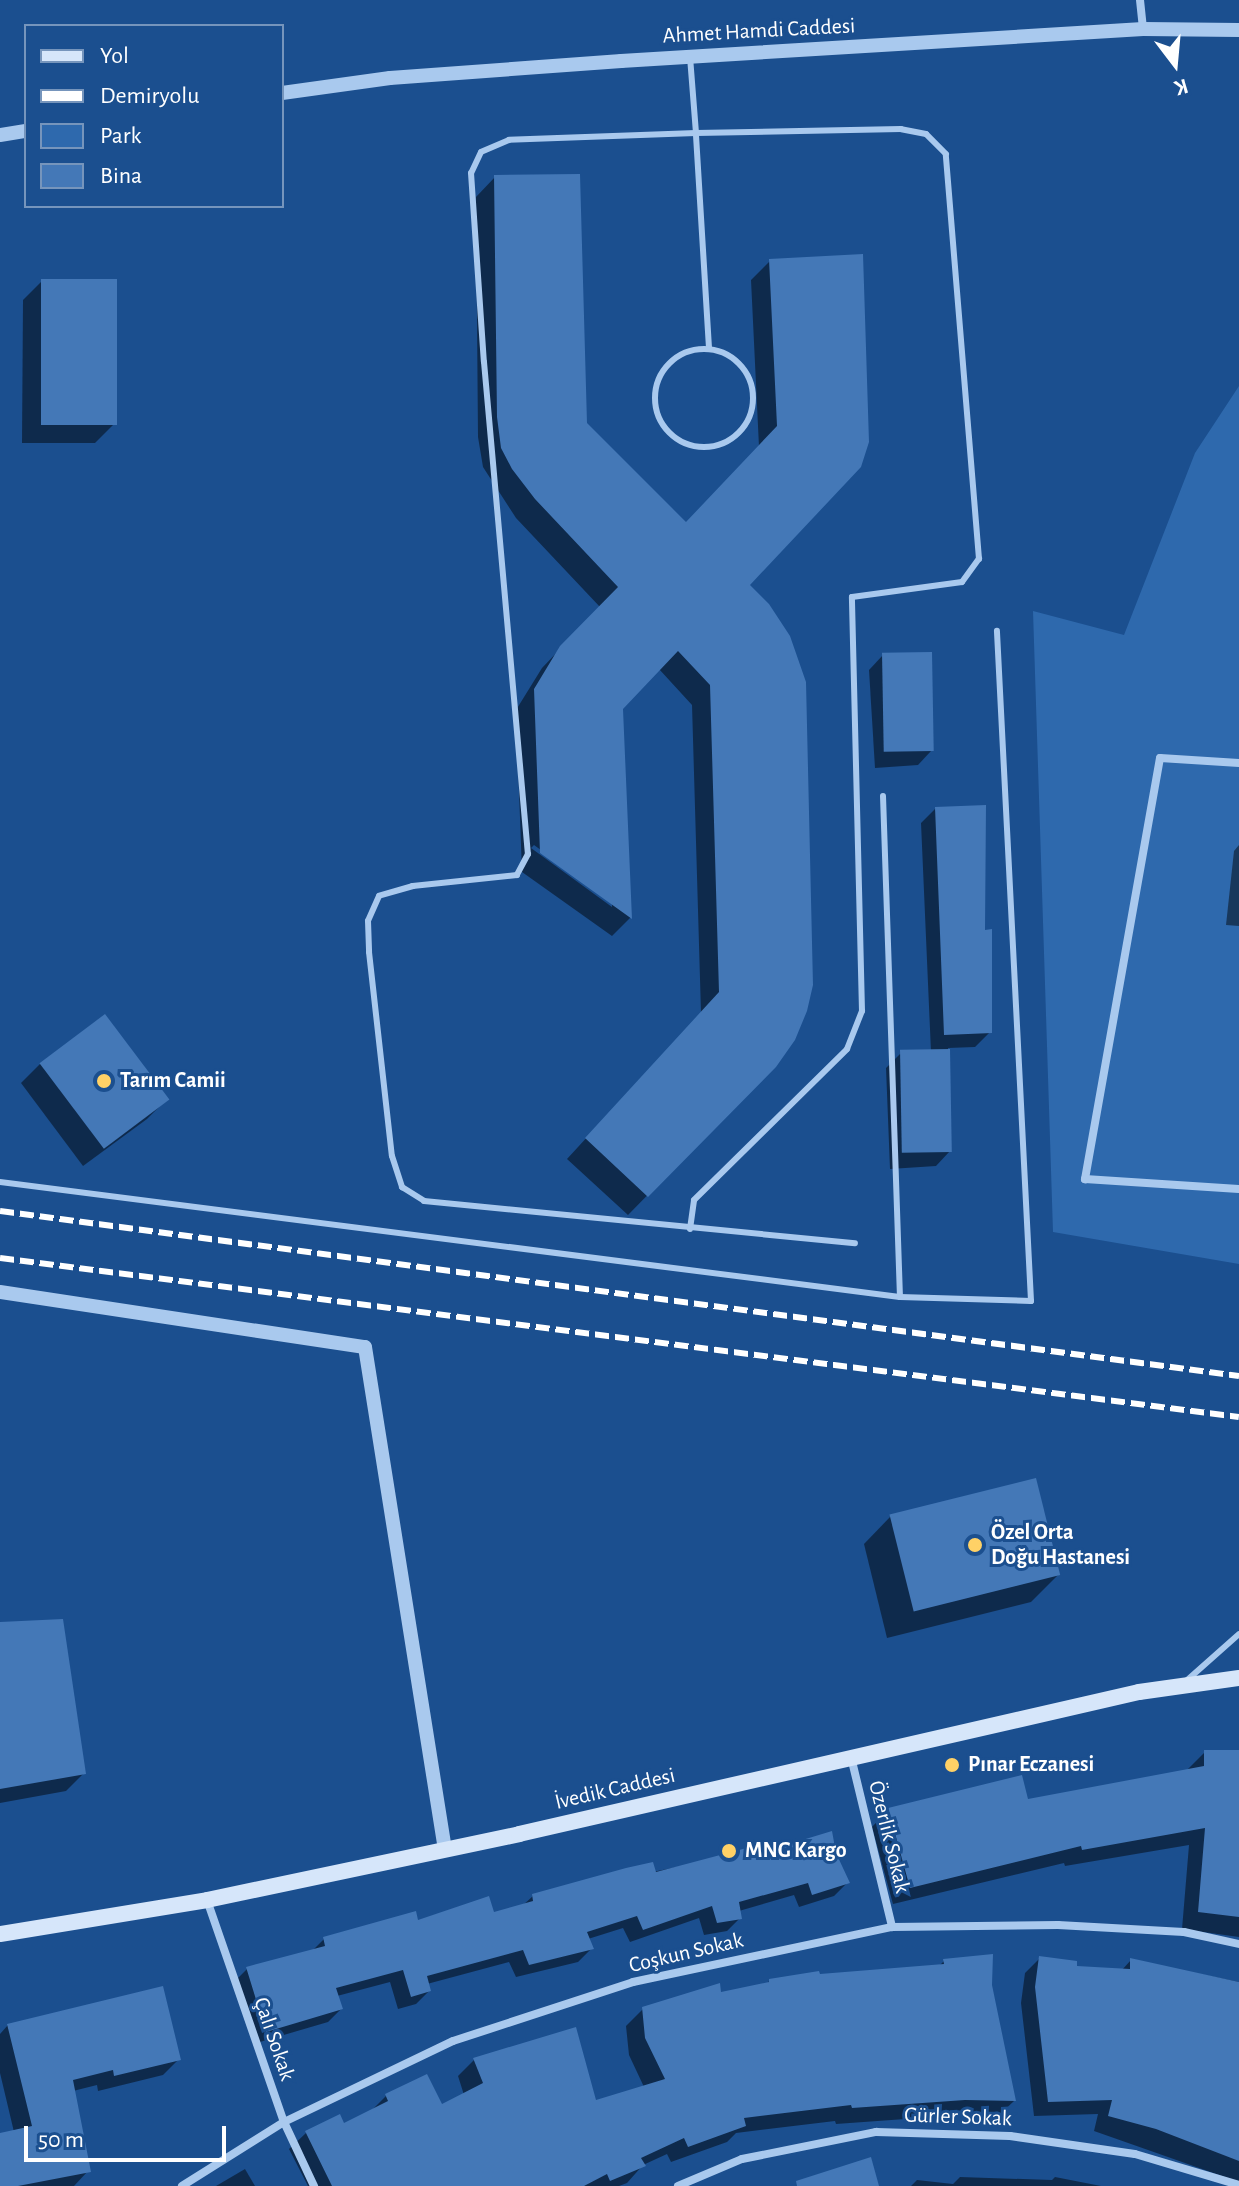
<!DOCTYPE html>
<html>
<head>
<meta charset="utf-8">
<style>
  body { margin:0 }
  #map { position:relative; width:1239px; height:2186px; overflow:hidden; background:#1b4f8f; font-family:"Alegreya Sans",sans-serif }
  div>[style] { position:absolute }
  [style*='--x'] { left:calc(var(--x)*1px); top:calc(var(--y)*1px); width:calc(var(--w)*1px); rotate:calc(var(--a)*1deg) }
  .green>* { inset:0; background:#2e69ad }
  .shadow>* { inset:0; background:#0007 }
  .building>* { inset:0; background:#4478b7; transform-origin:0 0 }
  .service>* { height:6px; margin:-3px; padding:0 3px; transform-origin:3px; border-radius:3px; background:#a9c9ee }
  .service>.ring { margin:-3px; padding:0; box-sizing:content-box; background:none; border:6px solid #a9c9ee; border-radius:50% }
  .minor>* { height:8px; margin:-4px; padding:0 4px; transform-origin:4px; border-radius:4px; background:#a9c9ee }
  .tertiary>* { height:14px; margin:-7px; padding:0 7px; transform-origin:7px; border-radius:7px; background:#a9c9ee }
  .secondary>* { height:16px; margin:-8px; padding:0 8px; transform-origin:8px; border-radius:8px; background:#d6e6fa }
  .rail>* { height:6px; margin-top:-3px; transform-origin:0; background:repeating-linear-gradient(90deg,#fff 0 14px,transparent 0 20px) }
  .dots>* { width:22px; height:22px; translate:-50% -50%; box-sizing:border-box; border:4px solid #1b4f8f; border-radius:50% }
  span { translate:-50% -50%; white-space:nowrap; text-align:center; line-height:1.15; -webkit-text-stroke:6px #1b4f8f; paint-order:stroke }
  .street-label { font-size:22px; color:#fff }
  .poi-label { font-size:22px; color:#fff; font-weight:700 }
  .left { translate:0 -50%; text-align:left }
  .legend { position:absolute; left:24px; top:24px; width:260px; height:184px; box-sizing:border-box; background:#1b4f8f; border:2px solid #7695bc; margin:0; padding:10px 14px; list-style:none; font-size:24px; color:#fff }
  .legend li { display:flex; align-items:center; gap:16px; height:40px }
  .legend b { width:40px; border:2px solid #7695bc }
  .north { position:absolute; left:1135px; top:24px; width:80px; height:80px; -webkit-text-stroke:6px #1b4f8f; paint-order:stroke; rotate:164deg; font-size:22px; font-weight:700; line-height:32px; text-align:center; color:#fff }
  .north::after { content:''; display:block; margin:auto; width:28px; height:36px; background:#fff; clip-path:polygon(50% 0,100% 100%,50% 72%,0 100%) }
  .scale { position:absolute; left:24px; top:2126px; width:202px; height:36px; box-sizing:border-box; border:4px solid #fff; border-top:0; padding-left:10px; font-size:24px; line-height:28px; white-space:nowrap; color:#fff; -webkit-text-stroke:6px #1b4f8f; paint-order:stroke }
</style>
</head>
<body>
<div id="map">
  <div class="green">
    <div style="clip-path:polygon(1239px 386px,1239px 1264px,1053px 1232px,1033px 611px,1124px 635px,1195px 453px)"></div>
  </div>
  <div class="shadow">
    <div style="clip-path:polygon(evenodd,495px 177px,585px 424px,686px 524px,759px 447px,751px 280px,770px 261px,861px 256px,747px 585px,774px 1066px,628px 1215px,567px 1159px,701px 1013px,692px 705px,659px 669px,621px 709px,630px 918px,612px 936px,522px 872px,516px 710px,542px 668px,600px 607px,516px 518px,483px 467px,478px 437px,476px 197px,495px 177px,534px 845px,612px 902px,612px 907px,531px 848px,534px 845px)"></div>
    <div style="clip-path:polygon(42px 281px,114px 424px,95px 443px,22px 443px,23px 300px)"></div>
    <div style="clip-path:polygon(883px 655px,932px 750px,918px 765px,875px 768px,869px 670px)"></div>
    <div style="clip-path:polygon(935px 809px,983px 932px,990px 1032px,975px 1047px,948px 1048px,950px 1151px,936px 1166px,890px 1169px,886px 1068px,901px 1053px,931px 1052px,921px 823px)"></div>
    <div style="clip-path:polygon(1239px 845px,1239px 926px,1226px 925px,1234px 851px)"></div>
    <div style="clip-path:polygon(40px 1064px,166px 1100px,147px 1119px,83px 1166px,21px 1083px)"></div>
    <div style="clip-path:polygon(891px 1516px,1058px 1575px,1031px 1602px,887px 1638px,864px 1544px)"></div>
    <div style="clip-path:polygon(0 1624px,84px 1773px,66px 1791px,0 1803px)"></div>
    <div style="clip-path:polygon(1239px 1751px,1239px 1937px,1182px 1929px,1189px 1845px,1065px 1866px,1064px 1863px,893px 1904px,872px 1827px,889px 1809px,1026px 1801px,1187px 1770px,1205px 1752px)"></div>
    <div style="clip-path:polygon(757px 1851px,834px 1854px,847px 1883px,834px 1896px,799px 1907px,794px 1895px,739px 1911px,740px 1918px,727px 1931px,704px 1935px,699px 1918px,630px 1942px,623px 1928px,588px 1939px,592px 1948px,578px 1962px,516px 1977px,509px 1962px,427px 1984px,429px 1991px,416px 2004px,398px 2009px,390px 1982px,337px 1996px,341px 2009px,328px 2022px,253px 2044px,234px 1982px,247px 1969px,312px 1951px,324px 1939px,416px 1922px,492px 1914px,522px 1906px,533px 1896px)"></div>
    <div style="clip-path:polygon(1040px 1958px,1075px 1968px,1121px 1971px,1131px 1960px,1239px 1982px,1239px 2182px,1094px 2131px,1098px 2114px,1034px 2116px,1021px 2003px,1025px 1973px)"></div>
    <div style="clip-path:polygon(944px 1961px,990px 1985px,1014px 2101px,997px 2117px,947px 2116px,836px 2124px,835px 2121px,736px 2133px,727px 2142px,671px 2162px,667px 2154px,643px 2165px,627px 2183px,619px 2186px,308px 2186px,289px 2149px,306px 2133px,343px 2126px,369px 2113px,386px 2096px,441px 2107px,464px 2095px,458px 2076px,474px 2060px,594px 2102px,644px 2087px,629px 2055px,626px 2026px,643px 2009px,766px 1985px,770px 1980px,938px 1967px)"></div>
    <div style="clip-path:polygon(8px 2025px,179px 2059px,163px 2075px,98px 2091px,97px 2085px,73px 2091px,88px 2171px,74px 2186px,0 2186px,0 2135px,14px 2132px,0 2073px,0 2034px)"></div>
    <div style="clip-path:polygon(245px 2169px,255px 2186px,216px 2186px)"></div>
    <div style="clip-path:polygon(960px 2177px,1052px 2180px,1055px 2177px,1101px 2186px,911px 2186px,917px 2180px,953px 2184px)"></div>
  </div>
  <div class="building">
    <div style="clip-path:polygon(580px 174px,587px 423px,686px 522px,777px 426px,769px 259px,863px 254px,869px 442px,861px 467px,750px 585px,769px 604px,790px 636px,806px 682px,813px 985px,807px 1011px,795px 1040px,776px 1067px,648px 1197px,585px 1138px,719px 992px,710px 685px,678px 651px,623px 709px,632px 919px,540px 853px,534px 689px,560px 646px,618px 587px,535px 499px,512px 469px,501px 448px,497px 417px,494px 175px)"></div>
    <div style="left:41px;top:279px;width:76px;height:146px"></div>
    <div style="left:932px;top:652px;width:99px;height:50px;rotate:89deg"></div>
    <div style="clip-path:polygon(986px 805px,985px 930px,992px 929px,992px 1033px,944px 1035px,935px 807px)"></div>
    <div style="left:105px;top:1014px;width:107px;height:82px;rotate:53deg"></div>
    <div style="left:950px;top:1049px;width:103px;height:50px;rotate:89deg"></div>
    <div style="left:1036px;top:1478px;width:100px;height:151px;rotate:76deg"></div>
    <div style="clip-path:polygon(63px 1619px,86px 1774px,0 1789px,0 1622px)"></div>
    <div style="clip-path:polygon(1204px 1750px,1239px 1750px,1239px 1917px,1198px 1912px,1205px 1828px,1082px 1850px,1081px 1846px,910px 1888px,888px 1808px,1022px 1775px,1028px 1799px,1204px 1766px)"></div>
    <div style="clip-path:polygon(832px 1831px,836px 1853px,850px 1883px,812px 1895px,808px 1883px,739px 1902px,742px 1919px,717px 1923px,712px 1906px,643px 1930px,637px 1916px,587px 1932px,594px 1949px,529px 1965px,523px 1950px,427px 1976px,431px 1991px,411px 1997px,403px 1970px,336px 1988px,343px 2009px,266px 2032px,246px 1967px,325px 1946px,323px 1937px,416px 1911px,418px 1920px,489px 1896px,494px 1912px,533px 1901px,532px 1894px,626px 1868px,653px 1862px,656px 1872px,758px 1845px,759px 1848px,775px 1844px,776px 1848px)"></div>
    <div style="clip-path:polygon(993px 1954px,992px 1985px,1016px 2101px,965px 2100px,852px 2108px,851px 2105px,744px 2118px,746px 2126px,688px 2147px,684px 2138px,641px 2158px,646px 2166px,610px 2181px,607px 2174px,584px 2186px,332px 2186px,305px 2131px,340px 2114px,344px 2123px,388px 2101px,385px 2094px,427px 2074px,442px 2104px,483px 2083px,473px 2058px,576px 2027px,596px 2100px,665px 2079px,645px 2038px,642px 2007px,720px 1983px,721px 1992px,769px 1982px,769px 1979px,819px 1971px,820px 1974px,944px 1964px,943px 1959px)"></div>
    <div style="clip-path:polygon(1039px 1956px,1077px 1961px,1077px 1966px,1130px 1969px,1130px 1958px,1239px 1982px,1239px 2161px,1156px 2129px,1108px 2116px,1112px 2100px,1048px 2102px,1035px 1987px)"></div>
    <div style="clip-path:polygon(163px 1986px,181px 2060px,114px 2076px,113px 2070px,73px 2080px,91px 2172px,18px 2186px,0 2186px,0 2133px,32px 2126px,7px 2024px)"></div>
    <div style="clip-path:polygon(871px 2157px,879px 2186px,797px 2186px,796px 2181px)"></div>
  </div>
  <div class="service">
    <div style="--x:709;--y:348;--w:215;--a:-93.5"></div>
    <div style="--x:696;--y:133;--w:187;--a:177.9"></div>
    <div style="--x:509;--y:140;--w:30;--a:157"></div>
    <div style="--x:481;--y:152;--w:23;--a:115"></div>
    <div style="--x:471;--y:173;--w:189;--a:86.1"></div>
    <div style="--x:484;--y:362;--w:494;--a:84.9"></div>
    <div style="--x:528;--y:854;--w:24;--a:118"></div>
    <div style="--x:517;--y:875;--w:105;--a:174"></div>
    <div style="--x:413;--y:886;--w:35;--a:164"></div>
    <div style="--x:379;--y:896;--w:27;--a:114"></div>
    <div style="--x:368;--y:921;--w:31;--a:88"></div>
    <div style="--x:369;--y:952;--w:205;--a:83.6"></div>
    <div style="--x:392;--y:1156;--w:33;--a:72"></div>
    <div style="--x:402;--y:1187;--w:26;--a:32"></div>
    <div style="--x:424;--y:1201;--w:433;--a:5.6"></div>
    <div class="ring" style="left:655px;top:349px;width:92px;height:92px"></div>
    <div style="--x:883;--y:796;--w:501;--a:88.06"></div>
    <div style="--x:0;--y:1182;--w:907;--a:7.28"></div>
    <div style="--x:900;--y:1297;--w:131;--a:1.7"></div>
    <div style="--x:1031;--y:1301;--w:671;--a:-92.91"></div>
    <div style="--x:690;--y:1229;--w:29;--a:-82"></div>
    <div style="--x:694;--y:1200;--w:215;--a:-44.6"></div>
    <div style="--x:847;--y:1049;--w:41;--a:-68.5"></div>
    <div style="--x:862;--y:1011;--w:414;--a:-91.4"></div>
    <div style="--x:852;--y:597;--w:111;--a:-7.8"></div>
    <div style="--x:962;--y:582;--w:29;--a:-54"></div>
    <div style="--x:979;--y:559;--w:406;--a:-94.7"></div>
    <div style="--x:946;--y:154;--w:28;--a:-135"></div>
    <div style="--x:926;--y:134;--w:25;--a:-169"></div>
    <div style="--x:901;--y:129;--w:205;--a:178.9"></div>
    <div style="--x:696;--y:133;--w:76;--a:-94.5"></div>
    <div style="--x:1185;--y:1682;--w:72;--a:-41.6"></div>
  </div>
  <div class="minor">
    <div style="--x:1140;--y:0;--w:29;--a:84"></div>
    <div style="--x:1239;--y:763;--w:79;--a:-176.4"></div>
    <div style="--x:1160;--y:758;--w:428;--a:100.1"></div>
    <div style="--x:1085;--y:1179;--w:154;--a:3.7"></div>
    <div style="--x:851;--y:1757;--w:175;--a:76.4"></div>
    <div style="--x:207;--y:1900;--w:235;--a:70.9"></div>
    <div style="--x:284;--y:2122;--w:71;--a:64.9"></div>
    <div style="--x:182;--y:2186;--w:120;--a:-32.1"></div>
    <div style="--x:284;--y:2122;--w:187;--a:-25.6"></div>
    <div style="--x:453;--y:2041;--w:189;--a:-18.1"></div>
    <div style="--x:633;--y:1982;--w:265;--a:-12"></div>
    <div style="--x:892;--y:1927;--w:166;--a:-0.7"></div>
    <div style="--x:1058;--y:1925;--w:126;--a:3.2"></div>
    <div style="--x:1184;--y:1932;--w:56;--a:12.3"></div>
    <div style="--x:678;--y:2186;--w:69;--a:-22.9"></div>
    <div style="--x:742;--y:2159;--w:137;--a:-11.4"></div>
    <div style="--x:876;--y:2132;--w:134;--a:1.7"></div>
    <div style="--x:1010;--y:2136;--w:126;--a:8.2"></div>
    <div style="--x:1135;--y:2154;--w:109;--a:16.6"></div>
  </div>
  <div class="tertiary">
    <div style="--x:282;--y:93;--w:109;--a:-7.9"></div>
    <div style="--x:390;--y:78;--w:232;--a:-4.2"></div>
    <div style="--x:621;--y:61;--w:523;--a:-3.51"></div>
    <div style="--x:1143;--y:29;--w:96;--a:0.6"></div>
    <div style="--x:0;--y:135;--w:26;--a:-9"></div>
    <div style="--x:0;--y:1292;--w:369;--a:8.6"></div>
    <div style="--x:365;--y:1347;--w:509;--a:80.96"></div>
  </div>
  <div class="secondary">
    <div style="--x:0;--y:1934;--w:210;--a:-9.3"></div>
    <div style="--x:207;--y:1900;--w:319;--a:-11.9"></div>
    <div style="--x:519;--y:1834;--w:636;--a:-12.9"></div>
    <div style="--x:1139;--y:1692;--w:101;--a:-8"></div>
  </div>
  <div class="rail">
    <div style="--x:0;--y:1211;--w:1250;--a:7.59"></div>
    <div style="--x:0;--y:1258;--w:1249;--a:7.31"></div>
  </div>
  <div class="dots">
    <div style="left:104px;top:1081px;background:#ffd166"></div>
    <div style="left:975px;top:1545px;background:#ffd166"></div>
    <div style="left:952px;top:1765px;background:#ffd166"></div>
    <div style="left:729px;top:1851px;background:#ffd166"></div>
  </div>
  <div class="street-label">
    <span style="left:759px;top:31px;rotate:-3deg">Ahmet Hamdi Caddesi</span>
    <span style="left:615px;top:1789px;rotate:-13deg">İvedik Caddesi</span>
    <span style="left:889px;top:1837px;rotate:76deg">Özerlik Sokak</span>
    <span style="left:686px;top:1953px;rotate:-13deg">Coşkun Sokak</span>
    <span style="left:274px;top:2039px;rotate:71deg">Çalı Sokak</span>
    <span style="left:958px;top:2117px;rotate:2deg">Gürler Sokak</span>
  </div>
  <div class="poi-label">
    <span class="left" style="left:120px;top:1081px">Tarım Camii</span>
    <span class="left" style="left:991px;top:1545px">Özel Orta<br>Doğu Hastanesi</span>
    <span class="left" style="left:968px;top:1765px">Pınar Eczanesi</span>
    <span class="left" style="left:745px;top:1851px">MNG Kargo</span>
  </div>
  <ul class="legend">
  <li><b style="height:10px;background:#d6e6fa"></b>Yol</li>
  <li><b style="height:10px;background:#fff"></b>Demiryolu</li>
  <li><b style="height:22px;background:#2e69ad"></b>Park</li>
  <li><b style="height:22px;background:#4478b7"></b>Bina</li>
  </ul>
  <div class="north">K</div>
  <div class="scale">50 m</div>
</div>
</body>
</html>
